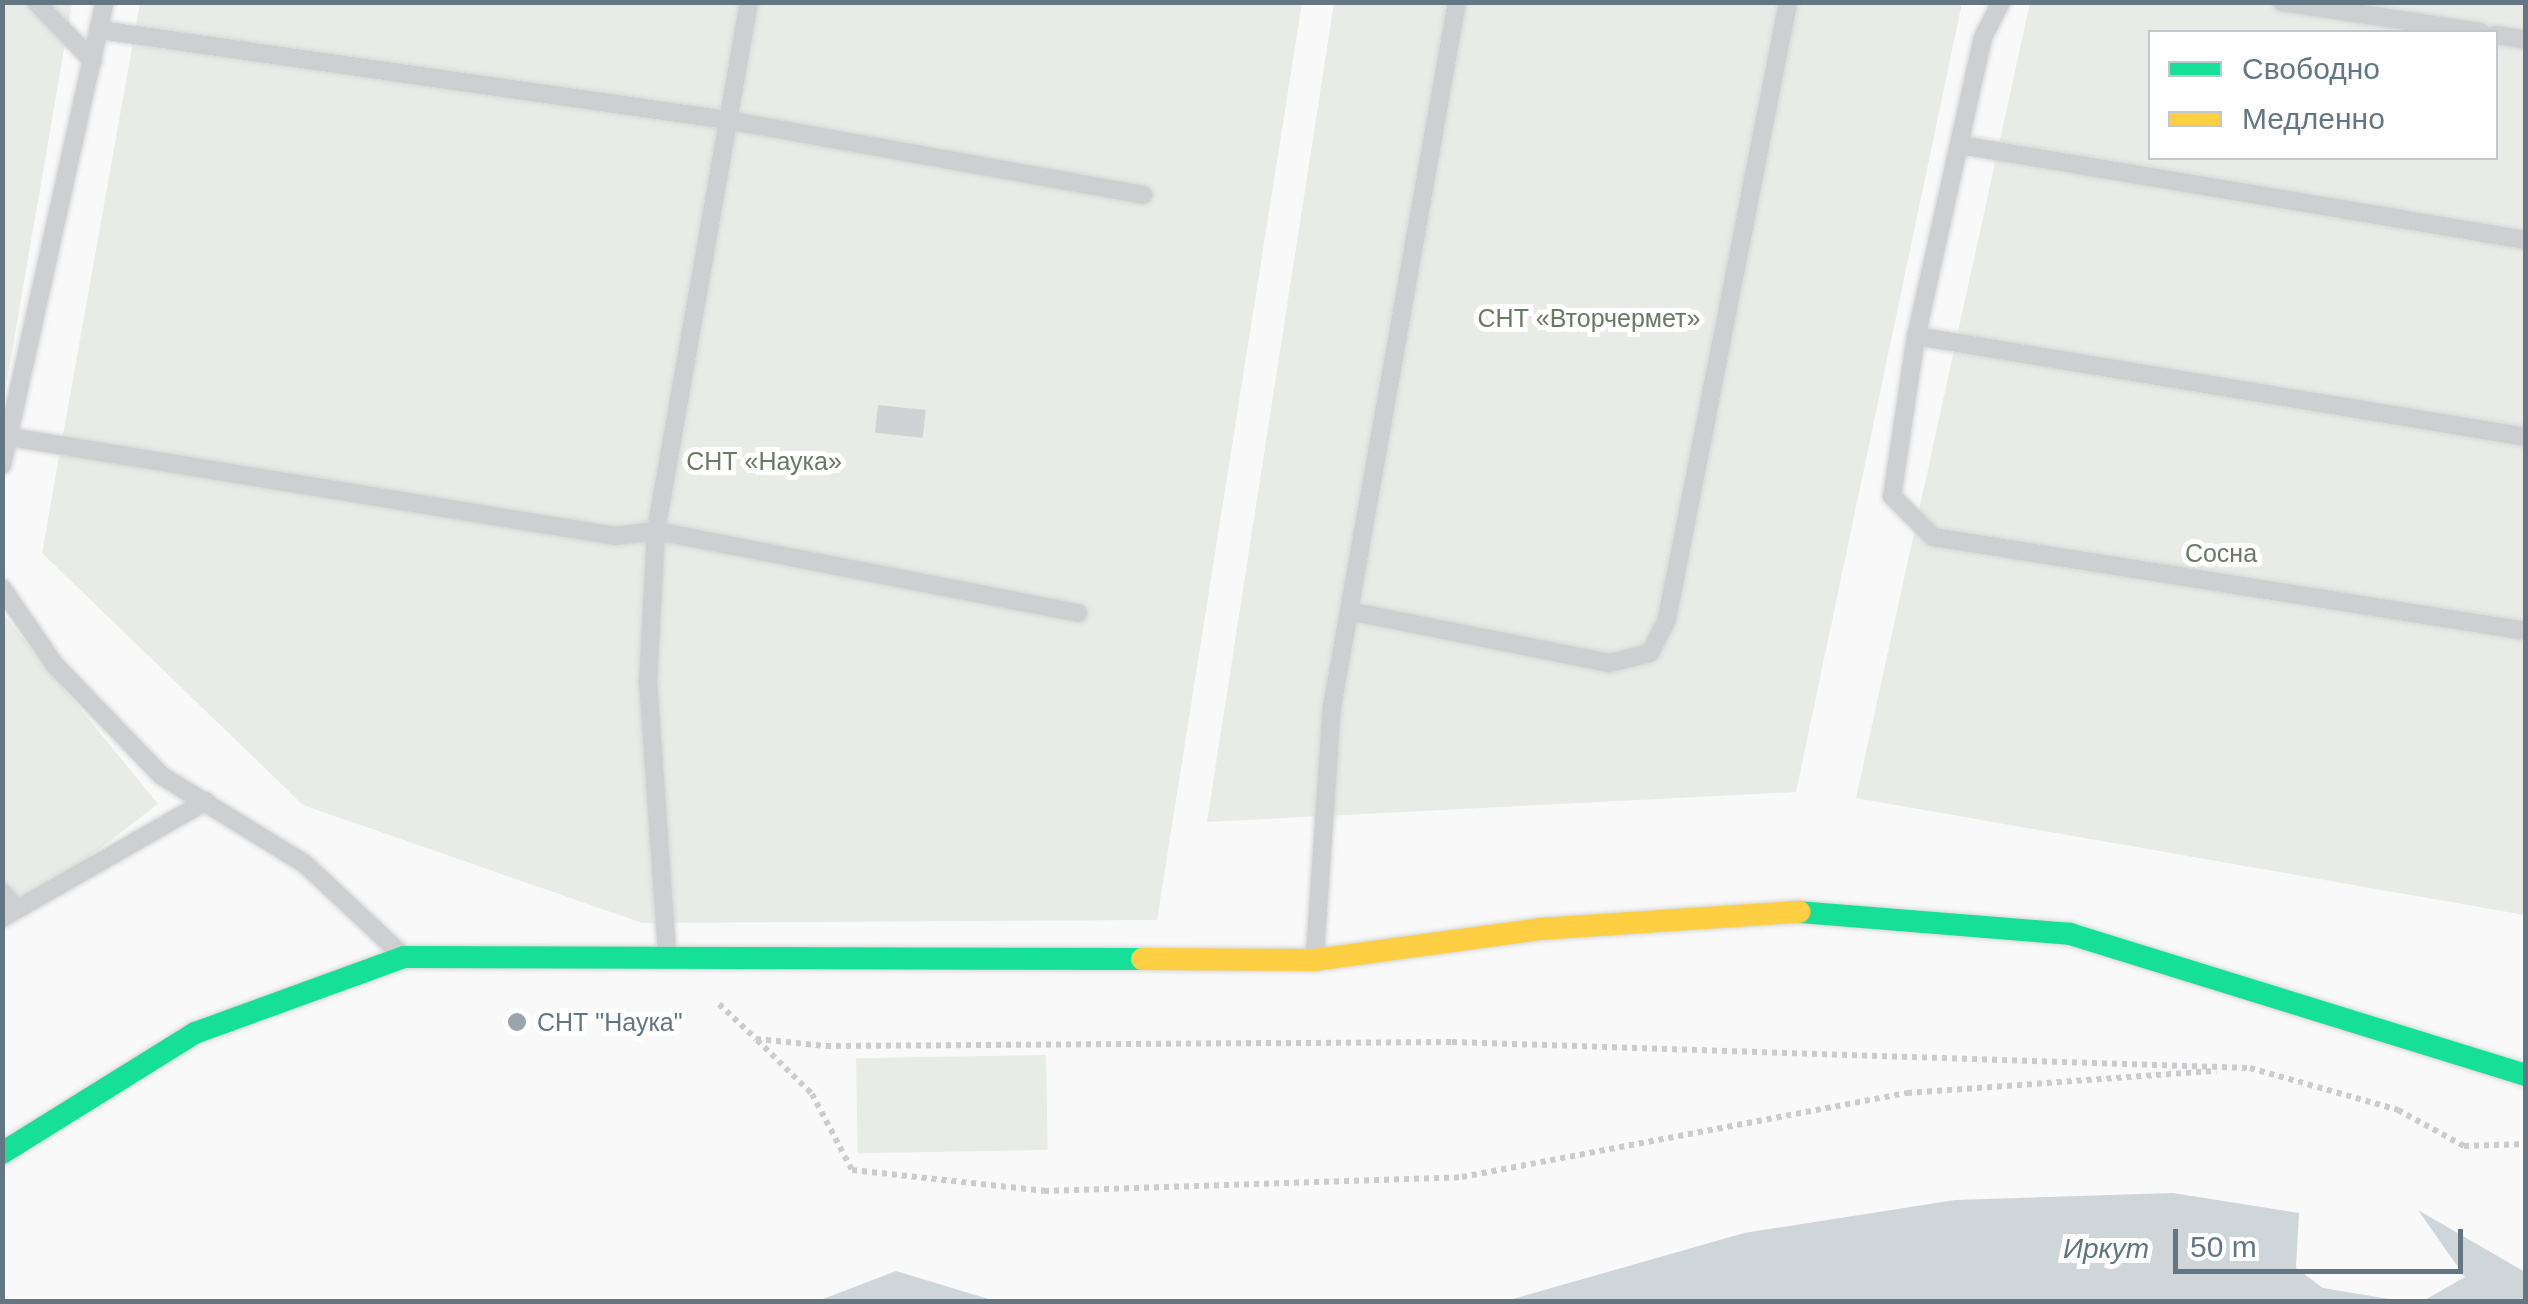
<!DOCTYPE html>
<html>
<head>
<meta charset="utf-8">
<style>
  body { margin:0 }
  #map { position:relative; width:2528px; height:1304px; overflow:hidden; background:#f9f9f9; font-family:Helvetica,sans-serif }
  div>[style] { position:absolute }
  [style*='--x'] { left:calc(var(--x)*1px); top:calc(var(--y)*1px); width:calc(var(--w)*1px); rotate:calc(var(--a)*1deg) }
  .green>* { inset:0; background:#e8ebe6; transform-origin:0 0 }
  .water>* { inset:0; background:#ced6d9 }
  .building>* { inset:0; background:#d0d2d3; transform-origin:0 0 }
  .path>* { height:6px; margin-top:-3px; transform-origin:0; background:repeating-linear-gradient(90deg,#cbcccd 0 5px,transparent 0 10px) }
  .roads { filter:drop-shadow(0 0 2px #d5d6d7) drop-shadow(0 0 2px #d5d6d7) }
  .lane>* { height:18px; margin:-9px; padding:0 9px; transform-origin:9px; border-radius:9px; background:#cecfd0 }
  .fast>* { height:22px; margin:-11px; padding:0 11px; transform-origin:11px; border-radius:11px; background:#16e098 }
  .slow>* { height:22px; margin:-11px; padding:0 11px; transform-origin:11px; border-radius:11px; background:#ffcf43 }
  .dots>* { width:28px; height:28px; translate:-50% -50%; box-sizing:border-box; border:5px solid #fff; border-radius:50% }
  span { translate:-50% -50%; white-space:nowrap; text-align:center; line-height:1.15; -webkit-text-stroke:10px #fff; paint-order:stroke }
  .park-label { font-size:25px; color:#687a64 }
  .poi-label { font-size:25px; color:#657683 }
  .left { translate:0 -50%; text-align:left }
  .water-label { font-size:28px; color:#60757c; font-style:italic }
  .frame { position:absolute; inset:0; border:5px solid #657683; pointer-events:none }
  .legend { position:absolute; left:2148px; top:30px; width:350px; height:130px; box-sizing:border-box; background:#fff; border:2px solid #c1c8cd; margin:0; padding:12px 18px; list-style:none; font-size:30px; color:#657683 }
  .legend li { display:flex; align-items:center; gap:20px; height:50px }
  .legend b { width:50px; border:2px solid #c1c8cd }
  .scale { position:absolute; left:2173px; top:1229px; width:290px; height:45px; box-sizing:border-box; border:5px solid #657683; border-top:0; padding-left:12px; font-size:30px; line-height:35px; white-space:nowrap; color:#657683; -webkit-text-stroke:8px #fff; paint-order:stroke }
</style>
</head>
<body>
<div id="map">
  <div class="green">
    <div style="clip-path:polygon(3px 3px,72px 3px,3px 404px)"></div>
    <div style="clip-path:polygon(140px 3px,1302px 3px,1157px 920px,642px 923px,303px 805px,42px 553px)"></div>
    <div style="clip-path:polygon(1334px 3px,1962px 3px,1796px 792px,1207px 822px)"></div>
    <div style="clip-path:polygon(evenodd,2030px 3px,2525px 3px,2525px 915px,1856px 798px,2030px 3px,2150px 32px,2496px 32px,2496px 158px,2150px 158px,2150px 32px)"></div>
    <div style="clip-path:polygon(2px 613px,158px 804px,3px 923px,2px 923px)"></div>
    <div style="left:1046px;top:1055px;width:95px;height:190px;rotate:89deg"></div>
  </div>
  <div class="water">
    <div style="clip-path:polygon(2173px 1193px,2299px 1213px,2296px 1268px,2323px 1288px,2401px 1301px,1506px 1301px,1744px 1233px,1955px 1200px)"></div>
    <div style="clip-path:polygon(2418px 1210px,2525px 1272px,2525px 1301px,2423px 1301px,2465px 1277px)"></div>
    <div style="clip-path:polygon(896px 1271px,995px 1301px,818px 1301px)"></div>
  </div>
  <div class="building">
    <div style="left:878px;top:405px;width:48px;height:28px;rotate:6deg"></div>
  </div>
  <div class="path">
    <div style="--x:719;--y:1004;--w:51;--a:43.4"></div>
    <div style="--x:756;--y:1039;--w:70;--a:5.7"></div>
    <div style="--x:826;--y:1046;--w:626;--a:-0.37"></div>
    <div style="--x:1452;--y:1042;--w:798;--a:1.87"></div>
    <div style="--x:2250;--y:1068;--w:154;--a:15.8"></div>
    <div style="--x:2398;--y:1110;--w:75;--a:28.6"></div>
    <div style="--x:2464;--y:1146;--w:62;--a:-1.8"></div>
    <div style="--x:757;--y:1040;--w:77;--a:44.5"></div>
    <div style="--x:812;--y:1094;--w:86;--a:62.2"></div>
    <div style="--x:852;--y:1170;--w:193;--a:6.2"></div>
    <div style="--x:1044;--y:1191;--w:418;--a:-1.9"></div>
    <div style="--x:1462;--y:1177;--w:453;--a:-10.7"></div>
    <div style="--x:1907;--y:1093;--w:310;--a:-4.1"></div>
  </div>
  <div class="roads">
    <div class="lane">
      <div style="--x:36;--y:2;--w:82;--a:46"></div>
      <div style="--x:2001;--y:2;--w:39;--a:117"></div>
      <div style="--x:1983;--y:37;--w:306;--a:102.6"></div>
      <div style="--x:1916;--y:336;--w:162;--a:98.5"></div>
      <div style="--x:1892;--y:496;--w:58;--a:45"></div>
      <div style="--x:1933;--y:537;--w:600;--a:9.01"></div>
      <div style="--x:2282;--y:2;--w:201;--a:8.6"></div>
      <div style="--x:100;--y:30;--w:633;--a:8.17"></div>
      <div style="--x:727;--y:120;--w:423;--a:10.2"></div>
      <div style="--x:2496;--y:35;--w:30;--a:9"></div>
      <div style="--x:1960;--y:145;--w:574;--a:9.53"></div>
      <div style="--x:1916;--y:336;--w:618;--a:9.4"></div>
      <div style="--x:10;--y:437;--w:613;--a:9.29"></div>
      <div style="--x:615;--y:536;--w:41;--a:-7"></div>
      <div style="--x:656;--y:531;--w:430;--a:11"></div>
      <div style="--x:2;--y:465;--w:474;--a:-77.5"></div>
      <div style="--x:2;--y:588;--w:93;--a:55.5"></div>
      <div style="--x:55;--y:665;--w:154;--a:46.1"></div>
      <div style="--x:162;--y:776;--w:168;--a:31.6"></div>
      <div style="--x:305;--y:864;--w:130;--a:43.1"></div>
      <div style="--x:1349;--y:611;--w:266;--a:11.3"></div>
      <div style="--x:1610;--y:663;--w:41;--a:-14"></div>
      <div style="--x:1650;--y:653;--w:38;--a:-63"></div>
      <div style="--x:1667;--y:619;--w:629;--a:-78.9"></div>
      <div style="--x:2;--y:892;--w:21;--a:49"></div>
      <div style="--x:2;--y:918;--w:235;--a:-29.8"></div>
      <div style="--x:667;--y:953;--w:271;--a:-94"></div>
      <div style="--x:648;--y:683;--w:152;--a:-87"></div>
      <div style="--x:656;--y:531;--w:537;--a:-80.03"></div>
      <div style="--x:1315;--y:954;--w:248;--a:-86.1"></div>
      <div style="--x:1332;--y:707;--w:716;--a:-79.95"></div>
    </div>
    <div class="fast">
      <div style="--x:1799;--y:912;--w:272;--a:4.6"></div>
      <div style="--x:2070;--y:934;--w:477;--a:17.2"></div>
      <div style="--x:2;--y:1153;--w:227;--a:-31.9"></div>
      <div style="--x:195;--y:1033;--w:222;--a:-20"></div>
      <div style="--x:404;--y:957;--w:738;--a:0.16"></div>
    </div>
    <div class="slow">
      <div style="--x:1142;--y:959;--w:172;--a:0.3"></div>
      <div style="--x:1314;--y:960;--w:228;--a:-7.8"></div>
      <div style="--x:1540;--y:929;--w:260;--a:-3.8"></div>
    </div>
  </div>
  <div class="dots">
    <div style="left:517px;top:1022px;background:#99a4ac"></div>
  </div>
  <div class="park-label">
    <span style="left:1589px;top:318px">СНТ «Вторчермет»</span>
    <span style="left:764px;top:461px">СНТ «Наука»</span>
    <span style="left:2221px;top:553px">Сосна</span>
  </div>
  <div class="poi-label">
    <span class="left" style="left:537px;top:1022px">СНТ "Наука"</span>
  </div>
  <div class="water-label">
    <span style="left:2106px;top:1249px">Иркут</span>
  </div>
  <div class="frame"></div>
  <ul class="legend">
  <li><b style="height:12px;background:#16e098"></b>Свободно</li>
  <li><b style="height:12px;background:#ffcf43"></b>Медленно</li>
  </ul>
  <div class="scale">50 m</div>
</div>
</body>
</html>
